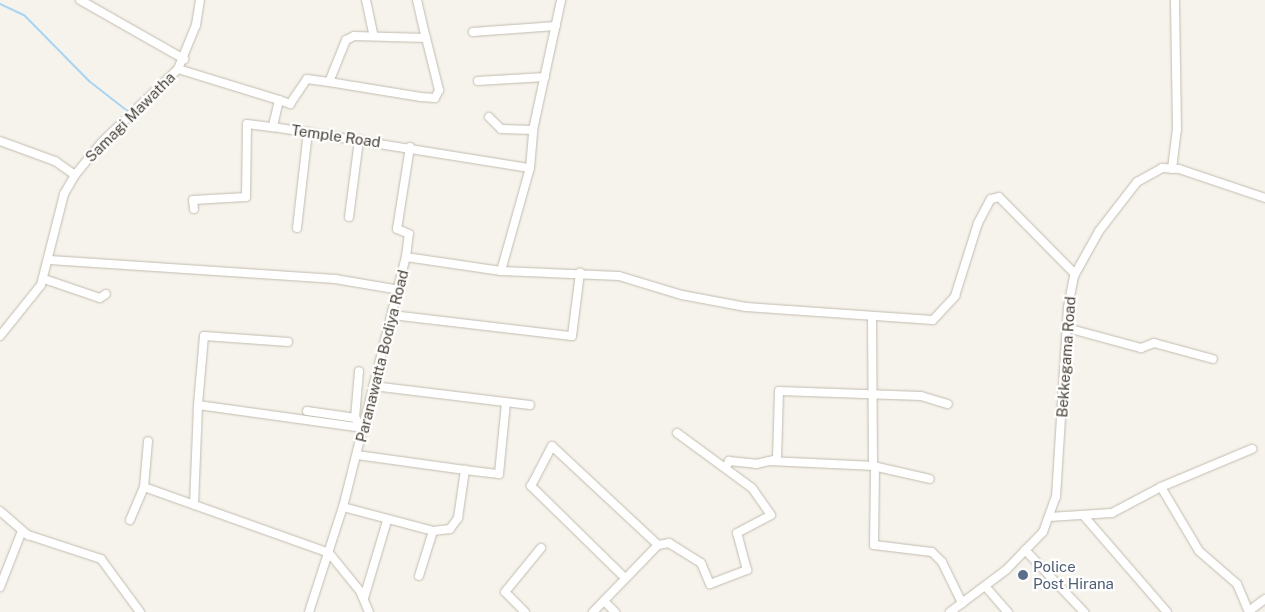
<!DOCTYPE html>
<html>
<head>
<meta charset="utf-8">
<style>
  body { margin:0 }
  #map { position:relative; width:1265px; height:612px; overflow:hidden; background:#f6f3ec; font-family:"Public Sans",sans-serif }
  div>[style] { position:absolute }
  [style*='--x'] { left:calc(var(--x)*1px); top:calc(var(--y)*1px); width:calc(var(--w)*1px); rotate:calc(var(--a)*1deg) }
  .stream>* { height:2px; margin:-1px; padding:0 1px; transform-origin:1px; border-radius:1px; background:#a9d4f2 }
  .roads { filter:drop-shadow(0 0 1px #c2bbae) drop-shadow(0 0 1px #c2bbae) }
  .minor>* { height:8px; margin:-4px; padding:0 4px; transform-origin:4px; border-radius:4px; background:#fff }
  .dots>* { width:14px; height:14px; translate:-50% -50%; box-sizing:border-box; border:2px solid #fff; border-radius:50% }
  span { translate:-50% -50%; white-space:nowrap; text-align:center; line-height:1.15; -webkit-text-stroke:4.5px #fff; paint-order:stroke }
  .street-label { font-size:15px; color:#4b4439 }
  .service-label { font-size:15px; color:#4e5e75 }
  .left { translate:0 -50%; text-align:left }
</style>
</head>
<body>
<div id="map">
  <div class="stream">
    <div style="--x:0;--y:4;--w:26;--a:25"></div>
    <div style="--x:24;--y:15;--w:93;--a:45.4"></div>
    <div style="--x:89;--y:81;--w:52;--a:38"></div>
  </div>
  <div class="roads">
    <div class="minor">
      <div style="--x:80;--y:0;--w:120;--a:29.6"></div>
      <div style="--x:366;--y:0;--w:35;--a:78"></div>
      <div style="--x:417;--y:0;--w:39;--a:77"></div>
      <div style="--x:473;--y:32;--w:83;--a:-4.1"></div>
      <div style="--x:178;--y:69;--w:106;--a:17.1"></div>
      <div style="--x:279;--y:100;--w:28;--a:103"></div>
      <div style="--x:273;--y:127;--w:260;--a:9.1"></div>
      <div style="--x:478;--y:81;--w:67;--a:-3.4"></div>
      <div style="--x:279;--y:100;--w:12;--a:20"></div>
      <div style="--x:290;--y:104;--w:30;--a:-56"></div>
      <div style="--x:307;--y:79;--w:22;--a:8"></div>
      <div style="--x:329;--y:82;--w:93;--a:9.3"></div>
      <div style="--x:421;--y:97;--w:14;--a:4"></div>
      <div style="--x:435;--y:98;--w:9;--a:-63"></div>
      <div style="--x:439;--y:90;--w:54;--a:-104"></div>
      <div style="--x:426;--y:38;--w:72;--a:-178.4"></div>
      <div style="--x:354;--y:36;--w:9;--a:153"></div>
      <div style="--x:346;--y:40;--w:45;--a:112"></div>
      <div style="--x:489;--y:117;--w:17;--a:45"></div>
      <div style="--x:501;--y:129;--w:32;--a:2"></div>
      <div style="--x:0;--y:141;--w:59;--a:20"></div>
      <div style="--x:55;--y:161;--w:24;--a:35"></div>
      <div style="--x:1172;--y:169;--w:39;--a:-83"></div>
      <div style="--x:1177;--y:130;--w:130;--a:-90.9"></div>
      <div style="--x:194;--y:209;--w:9;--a:-96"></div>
      <div style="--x:193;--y:200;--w:53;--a:-3.2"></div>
      <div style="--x:246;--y:197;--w:73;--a:-89.2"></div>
      <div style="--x:247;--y:124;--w:26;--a:7"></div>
      <div style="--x:349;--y:217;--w:78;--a:-82.6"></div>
      <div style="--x:297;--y:228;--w:97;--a:-83.5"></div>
      <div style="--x:406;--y:257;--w:23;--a:-83"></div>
      <div style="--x:409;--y:234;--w:13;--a:-157"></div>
      <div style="--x:397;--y:229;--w:83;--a:-81"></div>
      <div style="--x:50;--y:260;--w:286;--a:3.8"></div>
      <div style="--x:335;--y:279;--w:66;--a:9.6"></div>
      <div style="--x:501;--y:271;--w:118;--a:2.4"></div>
      <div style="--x:619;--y:276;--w:66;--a:16.8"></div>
      <div style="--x:682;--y:295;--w:65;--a:10.6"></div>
      <div style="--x:746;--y:307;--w:187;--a:4"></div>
      <div style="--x:933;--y:320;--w:33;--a:-47"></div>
      <div style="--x:955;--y:296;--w:77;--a:-72.5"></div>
      <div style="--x:978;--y:223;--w:27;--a:-62"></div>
      <div style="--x:991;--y:199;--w:8;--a:-14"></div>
      <div style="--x:999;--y:197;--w:108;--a:45.4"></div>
      <div style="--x:44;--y:279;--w:59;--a:18.7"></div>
      <div style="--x:100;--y:298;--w:7;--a:-34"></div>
      <div style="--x:392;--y:315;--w:181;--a:6.7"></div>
      <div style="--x:572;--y:336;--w:64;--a:-82.8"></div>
      <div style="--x:872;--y:318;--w:148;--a:89.6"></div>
      <div style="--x:873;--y:466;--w:58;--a:12.8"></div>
      <div style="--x:1067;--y:328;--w:77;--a:15.1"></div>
      <div style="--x:1141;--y:348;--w:14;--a:-21"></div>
      <div style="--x:1154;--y:343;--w:61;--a:15.2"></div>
      <div style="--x:0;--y:336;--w:65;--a:-51.2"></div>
      <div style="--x:41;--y:285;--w:94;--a:-75.8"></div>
      <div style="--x:64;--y:194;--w:22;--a:-60"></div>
      <div style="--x:75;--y:175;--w:41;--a:-50.9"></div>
      <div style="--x:101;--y:143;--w:107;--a:-43.9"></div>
      <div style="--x:178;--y:69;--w:48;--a:-67.8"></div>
      <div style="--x:196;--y:25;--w:25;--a:-81"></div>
      <div style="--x:288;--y:342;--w:84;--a:-175.9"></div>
      <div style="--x:204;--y:336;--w:69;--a:95"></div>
      <div style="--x:198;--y:405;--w:167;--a:7.9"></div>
      <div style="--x:373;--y:386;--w:158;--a:6.9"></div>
      <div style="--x:307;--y:411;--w:49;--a:8.3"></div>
      <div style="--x:355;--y:418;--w:13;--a:51"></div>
      <div style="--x:355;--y:418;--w:47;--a:-85.1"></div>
      <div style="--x:769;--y:461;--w:106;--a:2.7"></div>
      <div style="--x:875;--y:466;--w:79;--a:90.7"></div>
      <div style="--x:874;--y:545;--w:58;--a:6.9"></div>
      <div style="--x:932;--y:552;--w:14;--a:45"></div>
      <div style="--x:942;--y:562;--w:46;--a:64"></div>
      <div style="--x:726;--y:467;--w:7;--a:-63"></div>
      <div style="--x:729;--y:461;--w:27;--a:6"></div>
      <div style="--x:756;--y:464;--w:22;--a:-13"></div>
      <div style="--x:777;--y:459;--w:68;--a:-88.3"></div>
      <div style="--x:779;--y:391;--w:142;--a:2"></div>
      <div style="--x:921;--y:396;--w:28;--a:17"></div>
      <div style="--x:465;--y:470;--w:34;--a:7"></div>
      <div style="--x:499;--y:474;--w:72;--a:-84.4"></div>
      <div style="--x:144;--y:487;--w:46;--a:-85"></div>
      <div style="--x:1161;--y:487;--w:74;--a:59.3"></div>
      <div style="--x:1199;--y:551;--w:50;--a:41"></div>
      <div style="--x:1237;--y:584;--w:30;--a:67"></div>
      <div style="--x:194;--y:505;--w:100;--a:-87.7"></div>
      <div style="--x:343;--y:507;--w:93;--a:14.9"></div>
      <div style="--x:433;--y:531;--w:17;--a:-7"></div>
      <div style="--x:450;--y:529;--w:14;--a:-54"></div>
      <div style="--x:458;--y:518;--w:49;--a:-81.7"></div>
      <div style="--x:465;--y:470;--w:109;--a:-172.1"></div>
      <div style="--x:0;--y:511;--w:37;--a:41"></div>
      <div style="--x:28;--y:535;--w:77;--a:18.2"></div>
      <div style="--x:101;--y:559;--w:66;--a:53.7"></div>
      <div style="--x:1083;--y:515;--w:128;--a:49.1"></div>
      <div style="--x:1049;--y:517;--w:63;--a:-3.6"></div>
      <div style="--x:1112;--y:513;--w:55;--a:-28"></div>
      <div style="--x:1161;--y:487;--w:99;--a:-22.7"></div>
      <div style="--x:130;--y:520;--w:36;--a:-67"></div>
      <div style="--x:144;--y:487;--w:196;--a:19.6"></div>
      <div style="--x:329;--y:553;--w:49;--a:50.8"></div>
      <div style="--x:360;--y:591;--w:23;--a:67"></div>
      <div style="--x:1025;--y:550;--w:86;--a:46.4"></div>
      <div style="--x:419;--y:576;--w:47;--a:-72.7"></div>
      <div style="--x:625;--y:578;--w:132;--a:-135.6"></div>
      <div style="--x:531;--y:486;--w:45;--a:-62.3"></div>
      <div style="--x:552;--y:446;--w:145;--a:43"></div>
      <div style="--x:985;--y:586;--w:35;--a:49"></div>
      <div style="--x:0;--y:587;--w:60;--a:-68.6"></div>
      <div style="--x:364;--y:598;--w:80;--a:-73.4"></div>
      <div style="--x:604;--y:601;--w:16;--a:45"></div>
      <div style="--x:1249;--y:611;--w:20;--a:-37"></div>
      <div style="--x:309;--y:612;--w:110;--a:-72.1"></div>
      <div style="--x:343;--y:507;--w:258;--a:-75.9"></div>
      <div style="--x:406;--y:257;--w:96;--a:8.4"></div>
      <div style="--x:501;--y:271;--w:107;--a:-74.3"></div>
      <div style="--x:530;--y:168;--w:38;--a:-85"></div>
      <div style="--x:533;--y:130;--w:133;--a:-77.8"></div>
      <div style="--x:525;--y:612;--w:28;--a:-135"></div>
      <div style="--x:505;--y:592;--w:57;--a:-50.7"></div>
      <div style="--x:593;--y:612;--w:93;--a:-45.9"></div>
      <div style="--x:658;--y:545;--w:11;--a:-10"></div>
      <div style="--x:669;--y:543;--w:38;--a:32"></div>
      <div style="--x:701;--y:563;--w:23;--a:67"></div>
      <div style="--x:710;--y:584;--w:40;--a:-21"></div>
      <div style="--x:747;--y:570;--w:38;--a:-105"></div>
      <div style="--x:737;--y:533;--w:38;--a:-28"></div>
      <div style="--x:771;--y:515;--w:33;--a:-125"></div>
      <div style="--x:752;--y:488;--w:93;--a:-143.7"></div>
      <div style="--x:950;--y:612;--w:70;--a:-36.9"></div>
      <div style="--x:1006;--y:570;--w:53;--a:-45.8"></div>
      <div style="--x:1043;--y:532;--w:37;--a:-70"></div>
      <div style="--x:1056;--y:497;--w:190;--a:-86.4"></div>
      <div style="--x:1068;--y:307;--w:32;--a:-79"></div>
      <div style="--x:1074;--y:276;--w:51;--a:-60.9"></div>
      <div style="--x:1099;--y:231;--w:62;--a:-52.2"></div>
      <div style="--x:1137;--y:182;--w:29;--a:-29"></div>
      <div style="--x:1162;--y:168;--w:17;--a:3"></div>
      <div style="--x:1179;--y:169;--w:91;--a:18.6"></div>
    </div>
  </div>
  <div class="dots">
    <div style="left:1023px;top:575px;background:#5c6f8a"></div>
  </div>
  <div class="street-label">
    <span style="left:130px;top:117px;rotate:-45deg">Samagi Mawatha</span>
    <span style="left:336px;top:136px;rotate:8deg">Temple Road</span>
    <span style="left:382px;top:356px;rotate:-76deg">Paranawatta Bodiya Road</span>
    <span style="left:1066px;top:357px;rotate:-86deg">Bekkegama Road</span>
  </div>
  <div class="service-label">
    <span class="left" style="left:1033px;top:575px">Police<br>Post Hirana</span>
  </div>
</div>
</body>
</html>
